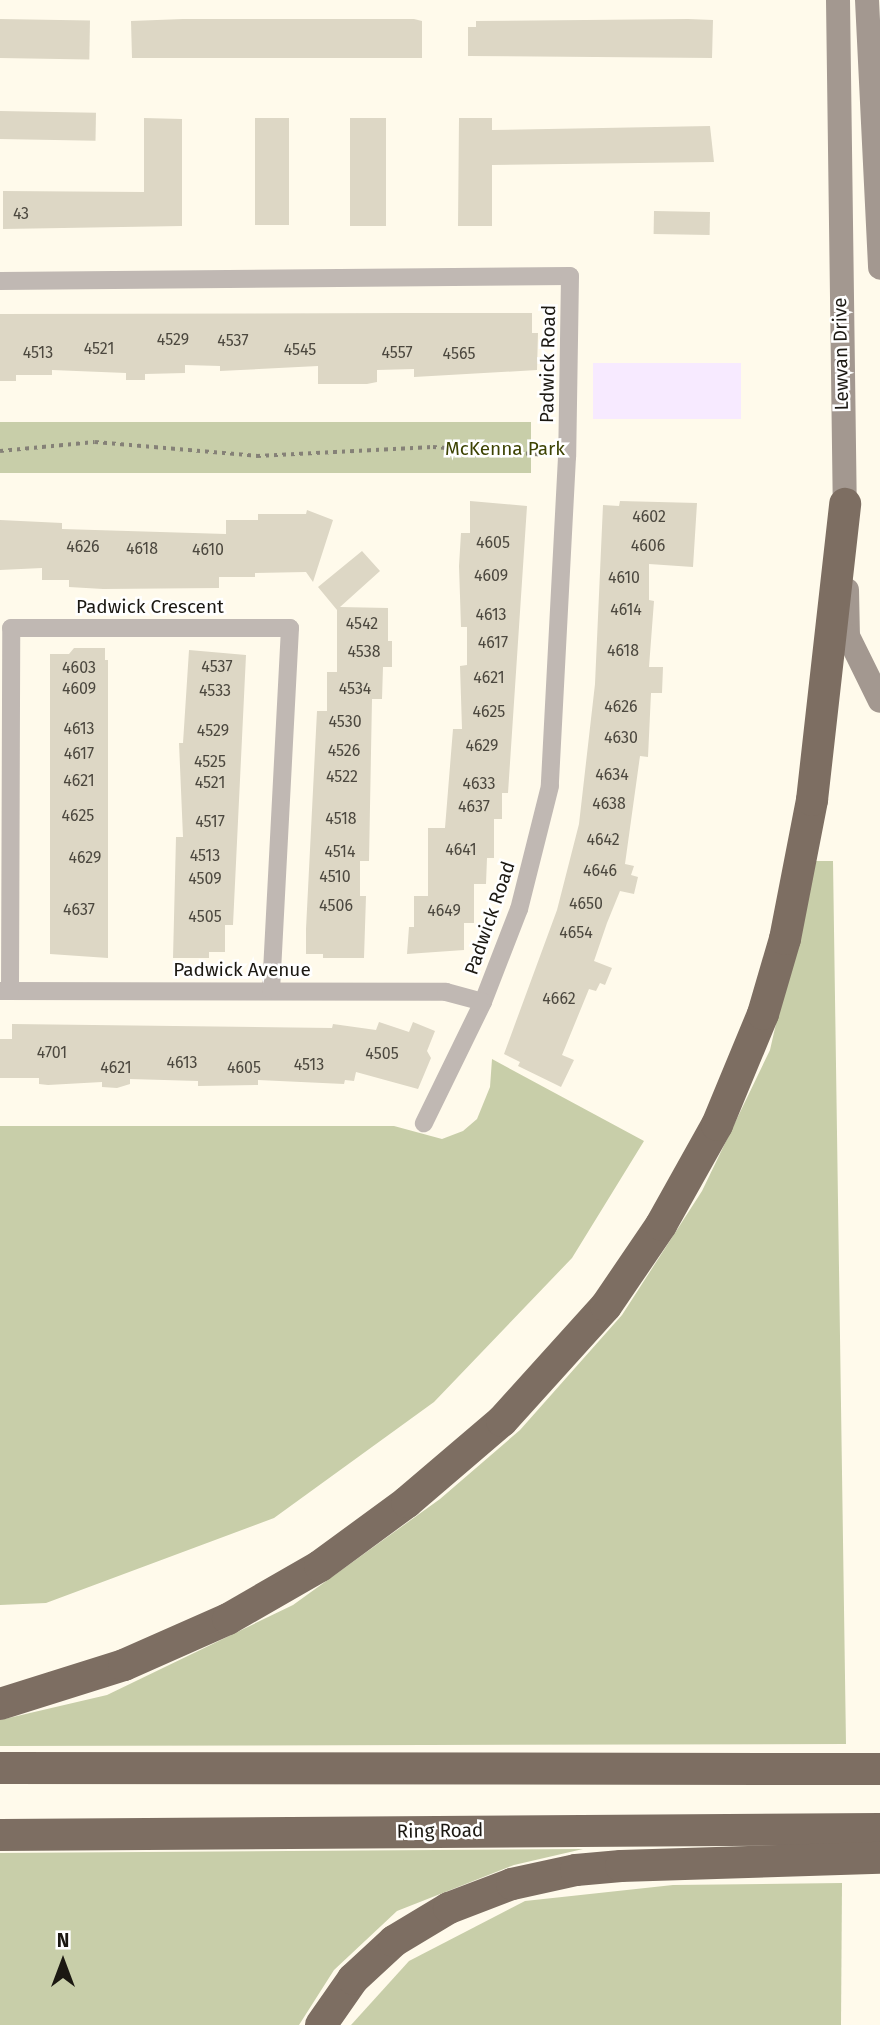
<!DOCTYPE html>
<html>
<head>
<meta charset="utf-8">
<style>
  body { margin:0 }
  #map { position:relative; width:880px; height:2025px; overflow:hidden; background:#fffaeb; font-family:"Fira Sans",sans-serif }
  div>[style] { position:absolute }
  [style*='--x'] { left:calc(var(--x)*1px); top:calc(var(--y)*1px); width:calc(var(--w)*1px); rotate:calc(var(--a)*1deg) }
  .industrial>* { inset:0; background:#f7eaff; transform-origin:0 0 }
  .green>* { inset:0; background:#c8cea9; transform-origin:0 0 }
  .building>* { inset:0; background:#ddd7c5; transform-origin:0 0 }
  .path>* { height:3.5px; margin-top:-1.75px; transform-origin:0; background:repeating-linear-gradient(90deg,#858177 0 3.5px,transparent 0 8.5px) }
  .street>* { height:18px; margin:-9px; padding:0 9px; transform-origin:9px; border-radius:9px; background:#c0b8b3 }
  .secondary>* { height:24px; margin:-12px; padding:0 12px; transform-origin:12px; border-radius:12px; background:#a39890 }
  .highway>* { height:32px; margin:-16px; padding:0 16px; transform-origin:16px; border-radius:16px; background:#7d6e62 }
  span { translate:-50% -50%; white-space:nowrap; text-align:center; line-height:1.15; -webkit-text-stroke:5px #fff; paint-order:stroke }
  .number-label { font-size:16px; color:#4c483f }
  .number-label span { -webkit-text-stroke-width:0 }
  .street-label { font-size:19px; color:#1b1812 }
  .park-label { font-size:19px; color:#3d4303 }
  .north { position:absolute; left:28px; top:1927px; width:70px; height:70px; -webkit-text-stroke:5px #fff; paint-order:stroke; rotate:0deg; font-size:19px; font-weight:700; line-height:28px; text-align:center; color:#1b1812 }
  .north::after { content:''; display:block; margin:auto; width:24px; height:32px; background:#1b1812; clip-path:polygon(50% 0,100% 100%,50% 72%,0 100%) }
</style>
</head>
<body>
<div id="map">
  <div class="industrial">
    <div style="left:741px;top:363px;width:56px;height:148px;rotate:90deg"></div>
  </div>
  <div class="green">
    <div style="left:531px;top:422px;width:51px;height:531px;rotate:90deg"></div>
    <div style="clip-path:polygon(813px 861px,833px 861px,846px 1744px,0 1746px,0 1720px,107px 1695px,293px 1605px,440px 1499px,520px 1430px,622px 1315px,702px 1191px,770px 1050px)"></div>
    <div style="clip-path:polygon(492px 1059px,644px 1141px,572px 1258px,434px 1402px,274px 1518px,46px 1603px,0 1605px,0 1126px,394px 1126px,442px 1139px,463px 1131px,477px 1119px,490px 1087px)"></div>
    <div style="clip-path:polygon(583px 1849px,514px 1865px,397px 1911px,334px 1970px,299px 2025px,0 2025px,0 1853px)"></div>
    <div style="clip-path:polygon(842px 1883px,841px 2025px,351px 2025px,409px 1961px,525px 1901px,673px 1885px)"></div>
  </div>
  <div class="building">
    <div style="left:0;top:19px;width:90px;height:39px;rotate:1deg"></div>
    <div style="clip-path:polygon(183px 19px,414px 19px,422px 21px,422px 58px,132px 58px,131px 21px)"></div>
    <div style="clip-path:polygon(688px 19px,713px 20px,712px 58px,468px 56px,468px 27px,476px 27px,476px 21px)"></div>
    <div style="left:0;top:111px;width:96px;height:28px;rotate:1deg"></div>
    <div style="clip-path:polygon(144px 118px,182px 119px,182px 226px,3px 229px,3px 191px,144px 192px)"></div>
    <div style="left:255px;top:118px;width:34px;height:107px"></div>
    <div style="left:350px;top:118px;width:36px;height:108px"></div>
    <div style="clip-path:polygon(459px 118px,492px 118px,492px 130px,710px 126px,714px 162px,492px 165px,492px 226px,458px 226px)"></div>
    <div style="left:654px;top:211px;width:56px;height:23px;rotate:1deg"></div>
    <div style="clip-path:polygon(411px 313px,532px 313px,532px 333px,538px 333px,537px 370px,414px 377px,414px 369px,377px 370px,377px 382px,367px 384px,318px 384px,318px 366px,220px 371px,220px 366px,185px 365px,185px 373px,145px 374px,145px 380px,126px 380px,126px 373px,52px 370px,52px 375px,16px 375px,16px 381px,0 381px,0 314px)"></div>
    <div style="clip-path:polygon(470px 501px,527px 506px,508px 793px,502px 793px,502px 819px,494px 819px,494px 858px,487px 858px,486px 884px,474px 884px,474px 923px,464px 923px,464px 950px,407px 954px,409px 927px,414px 927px,414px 896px,428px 896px,428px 828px,445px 828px,453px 729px,462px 729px,460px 666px,467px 665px,467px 627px,461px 627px,459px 566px,461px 533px,470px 533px)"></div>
    <div style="clip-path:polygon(620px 501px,697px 503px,693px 567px,649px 564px,649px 600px,654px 601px,649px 667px,663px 667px,662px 693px,651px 693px,648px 757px,640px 756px,625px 864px,634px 866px,631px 875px,638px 877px,634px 894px,620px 891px,607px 923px,594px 961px,612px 968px,605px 985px,600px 983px,596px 991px,589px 989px,562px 1055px,574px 1060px,561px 1087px,518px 1066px,520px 1062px,504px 1054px,557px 910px,579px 824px,595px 684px,603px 505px,619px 506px)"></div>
    <div style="clip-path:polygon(307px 510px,333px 520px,313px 582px,306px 572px,255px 573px,255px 577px,219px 577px,219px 588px,103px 589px,69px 587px,69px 580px,42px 580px,42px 568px,0 570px,0 520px,62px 523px,62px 529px,226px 534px,226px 520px,258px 520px,258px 514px,306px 514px)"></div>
    <div style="clip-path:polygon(362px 551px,380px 571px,340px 607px,388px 608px,388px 641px,392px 641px,392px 667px,383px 667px,382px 699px,372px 699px,369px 861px,360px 861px,360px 896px,366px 896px,364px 958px,323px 958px,323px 954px,306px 954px,306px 929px,317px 711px,327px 711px,327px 672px,337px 672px,337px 610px,318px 587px)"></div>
    <div style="clip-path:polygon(74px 648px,105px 648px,105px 660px,108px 660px,108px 958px,50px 954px,50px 654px,69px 654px)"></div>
    <div style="clip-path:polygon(189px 650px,246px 655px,233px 925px,225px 925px,225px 952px,209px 952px,209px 958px,173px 958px,176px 837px,183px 837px,179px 743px,183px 743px)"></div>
    <div style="clip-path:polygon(379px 1022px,409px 1032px,413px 1022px,435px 1031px,427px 1051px,431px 1058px,418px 1089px,356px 1072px,354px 1081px,345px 1080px,344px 1084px,258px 1080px,258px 1085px,198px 1086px,198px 1081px,130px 1079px,130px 1084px,117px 1088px,102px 1087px,102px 1082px,48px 1085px,39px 1084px,39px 1078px,0 1078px,0 1039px,12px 1039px,12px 1024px,332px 1028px,333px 1024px,376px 1030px)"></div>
  </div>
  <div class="path">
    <div style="--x:0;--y:451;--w:95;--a:-5.4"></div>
    <div style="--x:95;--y:442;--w:163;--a:4.9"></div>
    <div style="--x:257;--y:456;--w:176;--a:-2.9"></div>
    <div style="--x:433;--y:447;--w:115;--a:4"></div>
  </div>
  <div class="street">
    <div style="--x:0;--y:281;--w:570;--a:-0.5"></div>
    <div style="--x:570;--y:276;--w:181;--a:90.9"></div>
    <div style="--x:567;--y:457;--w:329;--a:93"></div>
    <div style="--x:550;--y:786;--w:127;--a:104.1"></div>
    <div style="--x:519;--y:909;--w:100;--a:111.2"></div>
    <div style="--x:483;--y:1002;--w:135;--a:116"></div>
    <div style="--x:1;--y:991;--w:445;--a:0.1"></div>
    <div style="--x:446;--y:992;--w:38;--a:15"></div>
    <div style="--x:10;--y:991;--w:363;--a:-89.8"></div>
    <div style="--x:11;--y:628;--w:279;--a:0"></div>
    <div style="--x:290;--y:628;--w:362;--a:93"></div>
  </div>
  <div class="secondary">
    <div style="--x:838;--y:0;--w:522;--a:89.23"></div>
    <div style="--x:867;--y:0;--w:268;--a:87.2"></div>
    <div style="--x:847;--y:590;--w:46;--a:88.8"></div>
    <div style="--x:848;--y:636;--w:72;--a:63.8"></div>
  </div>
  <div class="highway">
    <div style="--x:0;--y:1704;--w:130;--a:-17.5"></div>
    <div style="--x:124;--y:1665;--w:114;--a:-23.9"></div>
    <div style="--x:228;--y:1619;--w:106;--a:-29.9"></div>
    <div style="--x:320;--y:1566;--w:108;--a:-36.3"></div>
    <div style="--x:407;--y:1502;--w:125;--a:-40.5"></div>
    <div style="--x:502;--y:1421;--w:155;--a:-47.9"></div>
    <div style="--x:606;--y:1306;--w:98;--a:-55.8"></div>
    <div style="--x:661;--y:1225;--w:115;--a:-60.8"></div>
    <div style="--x:717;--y:1125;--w:120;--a:-67.5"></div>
    <div style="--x:763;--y:1014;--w:78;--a:-73.7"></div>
    <div style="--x:785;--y:939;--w:142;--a:-79"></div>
    <div style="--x:812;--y:800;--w:298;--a:-83.6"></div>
    <div style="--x:0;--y:1768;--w:880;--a:0.07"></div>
    <div style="--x:0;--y:1835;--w:880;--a:-0.39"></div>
    <div style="--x:321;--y:2025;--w:56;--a:-55.2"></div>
    <div style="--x:353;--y:1979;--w:56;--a:-42.8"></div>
    <div style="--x:394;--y:1941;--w:64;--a:-31"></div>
    <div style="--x:449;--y:1908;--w:67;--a:-20.9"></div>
    <div style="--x:512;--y:1884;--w:66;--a:-12.3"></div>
    <div style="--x:576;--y:1870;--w:45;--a:-5.1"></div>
    <div style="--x:621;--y:1866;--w:259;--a:-1.8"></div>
  </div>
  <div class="number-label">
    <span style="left:21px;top:214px">43</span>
    <span style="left:173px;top:340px">4529</span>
    <span style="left:233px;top:341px">4537</span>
    <span style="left:99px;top:349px">4521</span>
    <span style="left:300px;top:350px">4545</span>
    <span style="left:38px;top:353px">4513</span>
    <span style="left:397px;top:353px">4557</span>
    <span style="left:459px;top:354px">4565</span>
    <span style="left:649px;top:517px">4602</span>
    <span style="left:493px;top:543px">4605</span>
    <span style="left:648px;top:546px">4606</span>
    <span style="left:83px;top:547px">4626</span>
    <span style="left:142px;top:549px">4618</span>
    <span style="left:208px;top:550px">4610</span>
    <span style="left:491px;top:576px">4609</span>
    <span style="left:624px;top:578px">4610</span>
    <span style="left:626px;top:610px">4614</span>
    <span style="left:491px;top:615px">4613</span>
    <span style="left:362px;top:624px">4542</span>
    <span style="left:493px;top:643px">4617</span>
    <span style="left:623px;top:651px">4618</span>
    <span style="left:364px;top:652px">4538</span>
    <span style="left:217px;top:667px">4537</span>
    <span style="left:79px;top:668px">4603</span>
    <span style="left:489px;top:678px">4621</span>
    <span style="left:79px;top:689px">4609</span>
    <span style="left:355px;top:689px">4534</span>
    <span style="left:215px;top:691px">4533</span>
    <span style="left:621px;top:707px">4626</span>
    <span style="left:489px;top:712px">4625</span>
    <span style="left:345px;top:722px">4530</span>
    <span style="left:79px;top:729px">4613</span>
    <span style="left:213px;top:731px">4529</span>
    <span style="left:621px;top:738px">4630</span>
    <span style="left:482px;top:746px">4629</span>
    <span style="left:344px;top:751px">4526</span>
    <span style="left:79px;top:754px">4617</span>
    <span style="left:210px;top:762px">4525</span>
    <span style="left:612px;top:775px">4634</span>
    <span style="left:342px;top:777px">4522</span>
    <span style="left:79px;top:781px">4621</span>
    <span style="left:210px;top:783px">4521</span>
    <span style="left:479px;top:784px">4633</span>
    <span style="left:609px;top:804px">4638</span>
    <span style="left:474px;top:807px">4637</span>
    <span style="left:78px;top:816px">4625</span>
    <span style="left:341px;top:819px">4518</span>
    <span style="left:210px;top:822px">4517</span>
    <span style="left:603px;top:840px">4642</span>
    <span style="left:461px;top:850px">4641</span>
    <span style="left:340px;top:852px">4514</span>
    <span style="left:205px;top:856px">4513</span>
    <span style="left:85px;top:858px">4629</span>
    <span style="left:600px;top:871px">4646</span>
    <span style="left:335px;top:877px">4510</span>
    <span style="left:205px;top:879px">4509</span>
    <span style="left:586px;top:904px">4650</span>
    <span style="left:336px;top:906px">4506</span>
    <span style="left:79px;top:910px">4637</span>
    <span style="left:444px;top:911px">4649</span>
    <span style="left:205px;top:917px">4505</span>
    <span style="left:576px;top:933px">4654</span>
    <span style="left:559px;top:999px">4662</span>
    <span style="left:52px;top:1053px">4701</span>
    <span style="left:382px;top:1054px">4505</span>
    <span style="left:182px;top:1063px">4613</span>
    <span style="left:309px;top:1065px">4513</span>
    <span style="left:116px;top:1068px">4621</span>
    <span style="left:244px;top:1068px">4605</span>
  </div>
  <div class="street-label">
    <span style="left:841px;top:354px;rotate:-91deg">Lewvan Drive</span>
    <span style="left:548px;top:364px;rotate:-89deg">Padwick Road</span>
    <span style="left:150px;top:607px">Padwick Crescent</span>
    <span style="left:490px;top:918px;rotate:-71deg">Padwick Road</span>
    <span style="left:242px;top:970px">Padwick Avenue</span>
    <span style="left:440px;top:1831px;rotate:-1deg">Ring Road</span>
  </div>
  <div class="park-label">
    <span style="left:505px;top:449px">McKenna Park</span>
  </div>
  <div class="north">N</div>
</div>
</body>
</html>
